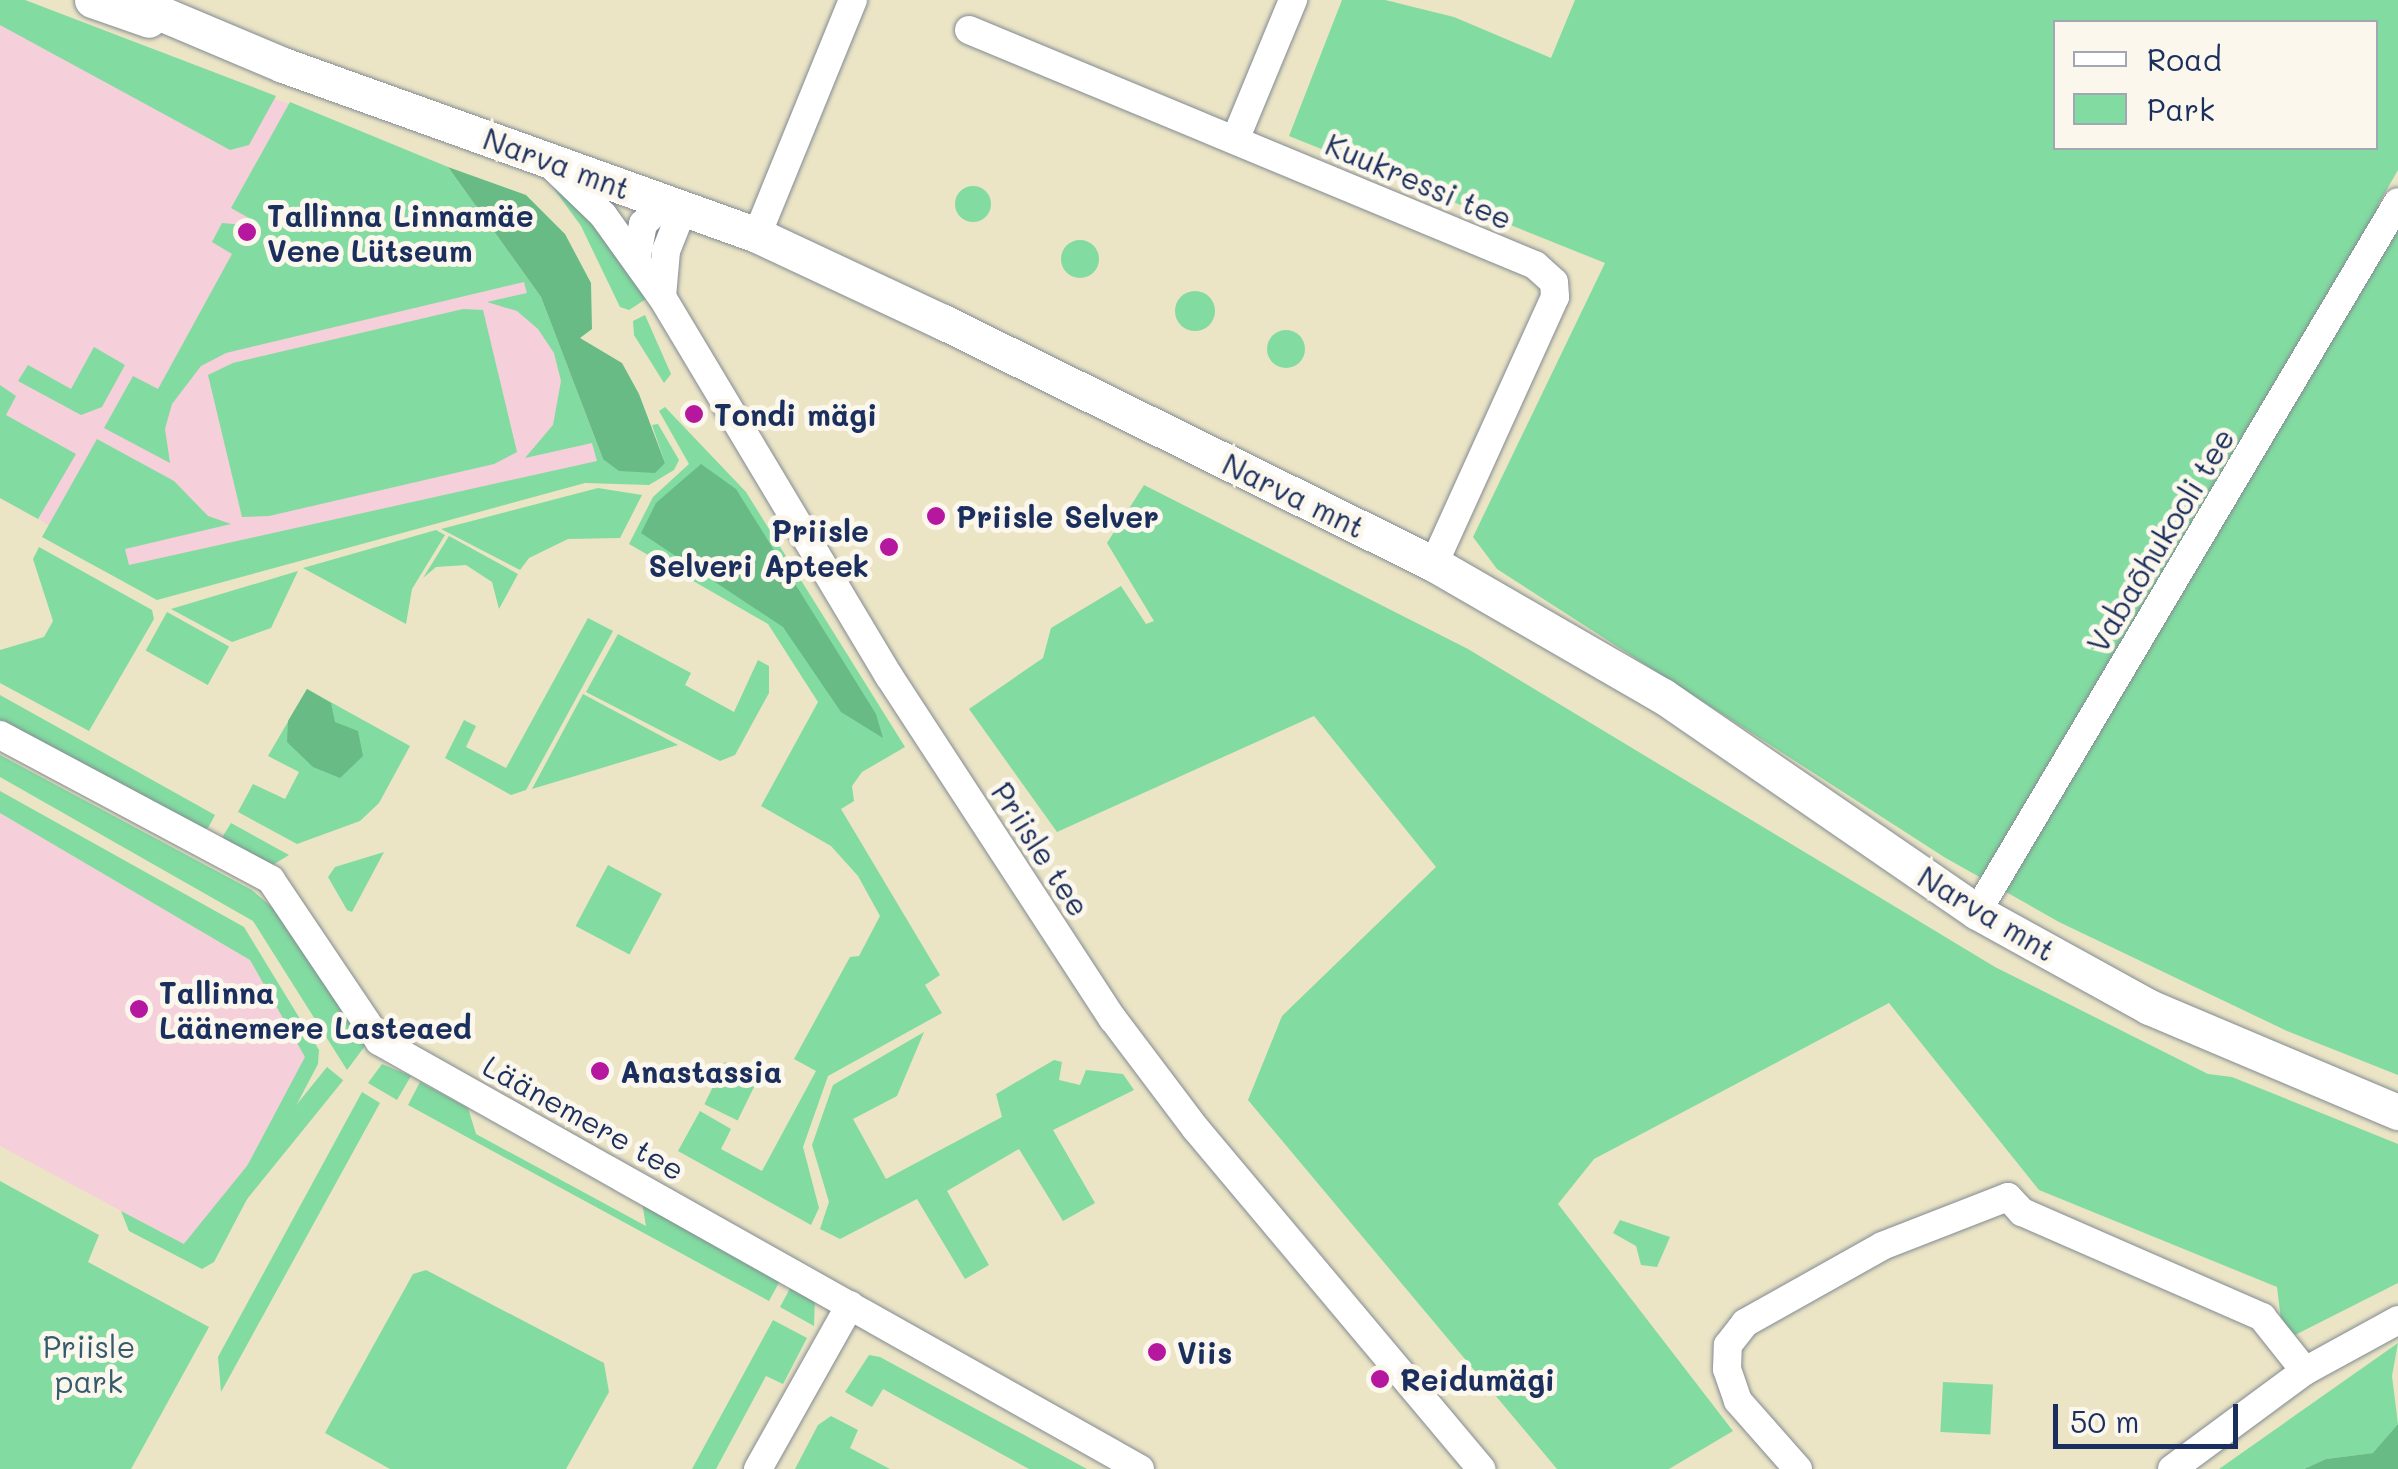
<!DOCTYPE html>
<html>
<head>
<meta charset="utf-8">
<style>
  body { margin:0 }
  #map { position:relative; width:2398px; height:1469px; overflow:hidden; background:#ebe5c6; font-family:Mali,sans-serif }
  div>[style] { position:absolute }
  [style*='--x'] { left:calc(var(--x)*1px); top:calc(var(--y)*1px); width:calc(var(--w)*1px); rotate:calc(var(--a)*1deg) }
  .built>* { inset:0; background:#f5cfd9 }
  .green>* { inset:0; background:#82dba0; transform-origin:0 0 }
  .round { border-radius:50% }
  .forest>* { inset:0; background:#69bb86 }
  .roads { filter:drop-shadow(0 0 2px #838a92) drop-shadow(0 0 2px #838a92) }
  .minor>* { height:28px; margin:-14px; padding:0 14px; transform-origin:14px; border-radius:14px; background:#fff }
  .major>* { height:35px; margin:-17.5px; padding:0 17.5px; transform-origin:17.5px; border-radius:17.5px; background:#fff }
  .dots>* { width:28px; height:28px; translate:-50% -50%; box-sizing:border-box; border:5px solid #fbf7ec; border-radius:50% }
  span { translate:-50% -50%; white-space:nowrap; text-align:center; line-height:1.15; -webkit-text-stroke:10px #fbf7ec; paint-order:stroke }
  .street-label { font-size:30px; color:#1b2f5e }
  .poi-label { font-size:30px; color:#1b2f5e; font-weight:700 }
  .left { translate:0 -50%; text-align:left }
  .right { translate:-100% -50%; text-align:right }
  .park-label { font-size:30px; color:#355a6e }
  .legend { position:absolute; left:2053px; top:20px; width:325px; height:130px; box-sizing:border-box; background:#fbf7ec; border:2px solid #a1a7b3; margin:0; padding:12px 18px; list-style:none; font-size:30px; color:#1b2f5e }
  .legend li { display:flex; align-items:center; gap:20px; height:50px }
  .legend b { width:50px; border:2px solid #a1a7b3 }
  .scale { position:absolute; left:2053px; top:1404px; width:185px; height:45px; box-sizing:border-box; border:5px solid #1b2f5e; border-top:0; padding-left:12px; font-size:30px; line-height:35px; white-space:nowrap; color:#1b2f5e; -webkit-text-stroke:8px #fbf7ec; paint-order:stroke }
</style>
</head>
<body>
<div id="map">
  <div class="built">
    <div style="clip-path:polygon(0 0,25px 0,448px 167px,541px 297px,603px 459px,595px 472px,144px 578px,0 498px)"></div>
    <div style="clip-path:polygon(0 813px,250px 960px,306px 1058px,200px 1253px,0 1146px)"></div>
  </div>
  <div class="green">
    <div style="clip-path:polygon(0 0,25px 0,276px 96px,249px 145px,230px 150px,0 25px)"></div>
    <div style="clip-path:polygon(evenodd,1342px 0,1385px 0,1454px 17px,1551px 58px,1575px 0,2398px 0,2398px 170px,2378px 205px,2398px 215px,2398px 1075px,2287px 1031px,2059px 922px,1944px 857px,1497px 569px,1473px 537px,1605px 263px,1289px 136px,1342px 0,2056px 22px,2376px 22px,2376px 148px,2056px 148px,2056px 22px)"></div>
    <div style="clip-path:polygon(290px 102px,448px 167px,541px 297px,603px 459px,665px 463px,652px 425px,658px 424px,679px 460px,674px 470px,649px 485px,585px 483px,157px 600px,42px 537px,97px 439px,174px 481px,208px 516px,231px 524px,125px 549px,129px 565px,597px 461px,592px 443px,525px 458px,553px 425px,561px 381px,554px 353px,538px 329px,517px 311px,487px 302px,527px 293px,524px 282px,226px 353px,201px 366px,172px 404px,165px 429px,170px 463px,104px 428px,133px 376px,158px 389px,232px 254px,212px 242px,222px 223px,245px 225px,249px 218px,231px 208px)"></div>
    <div style="clip-path:polygon(552px 186px,592px 216px,646px 299px,629px 310px,620px 307px,581px 226px)"></div>
    <div class="round" style="left:955px;top:186px;width:36px;height:36px"></div>
    <div class="round" style="left:1061px;top:240px;width:38px;height:38px"></div>
    <div class="round" style="left:1175px;top:291px;width:40px;height:40px"></div>
    <div style="clip-path:polygon(463px 309px,483px 310px,517px 452px,494px 464px,269px 516px,242px 517px,208px 375px,233px 363px)"></div>
    <div style="clip-path:polygon(645px 315px,671px 374px,664px 383px,634px 335px,633px 321px)"></div>
    <div class="round" style="left:1267px;top:330px;width:38px;height:38px"></div>
    <div style="clip-path:polygon(94px 347px,125px 365px,102px 407px,81px 415px,18px 381px,28px 365px,71px 389px)"></div>
    <div style="clip-path:polygon(0 385px,16px 396px,6px 415px,76px 454px,38px 519px,0 498px)"></div>
    <div style="clip-path:polygon(665px 407px,746px 492px,905px 747px,862px 772px,852px 786px,854px 801px,841px 809px,940px 975px,925px 985px,942px 1013px,828px 1076px,803px 1147px,819px 1208px,811px 1225px,678px 1151px,700px 1111px,731px 1129px,721px 1149px,762px 1171px,816px 1071px,794px 1059px,850px 957px,859px 956px,880px 916px,858px 876px,831px 846px,761px 806px,818px 702px,768px 624px,629px 544px,653px 497px,689px 464px,659px 411px)"></div>
    <div style="clip-path:polygon(1144px 485px,1468px 649px,1995px 967px,2208px 1074px,2232px 1077px,2398px 1144px,2398px 1283px,2295px 1335px,2281px 1320px,2277px 1287px,2039px 1190px,1889px 1003px,1594px 1159px,1558px 1204px,1733px 1431px,1669px 1469px,1557px 1469px,1248px 1100px,1282px 1016px,1436px 867px,1314px 716px,1057px 832px,969px 709px,1043px 658px,1051px 628px,1121px 586px,1146px 624px,1154px 621px,1107px 543px)"></div>
    <div style="clip-path:polygon(598px 488px,642px 495px,620px 538px,568px 539px,529px 558px,520px 570px,441px 529px)"></div>
    <div style="clip-path:polygon(436px 530px,445px 535px,412px 589px,406px 624px,303px 568px)"></div>
    <div style="clip-path:polygon(449px 536px,518px 574px,499px 609px,492px 582px,466px 565px,436px 567px,423px 578px)"></div>
    <div style="clip-path:polygon(39px 547px,152px 610px,154px 619px,89px 731px,0 683px,0 650px,44px 637px,53px 621px,33px 559px)"></div>
    <div style="clip-path:polygon(298px 571px,271px 628px,232px 642px,171px 609px)"></div>
    <div style="left:167px;top:612px;width:71px;height:44px;rotate:29deg"></div>
    <div style="clip-path:polygon(588px 618px,613px 631px,526px 790px,511px 795px,445px 758px,464px 720px,476px 726px,466px 747px,506px 768px)"></div>
    <div style="clip-path:polygon(618px 634px,691px 673px,685px 685px,734px 712px,758px 660px,769px 666px,769px 693px,735px 755px,720px 761px,586px 692px)"></div>
    <div style="clip-path:polygon(307px 689px,410px 746px,379px 803px,360px 821px,297px 844px,238px 812px,253px 784px,285px 799px,299px 772px,268px 756px)"></div>
    <div style="clip-path:polygon(583px 694px,678px 745px,532px 789px)"></div>
    <div style="clip-path:polygon(0 695px,215px 815px,208px 828px,198px 830px,0 721px)"></div>
    <div style="clip-path:polygon(0 755px,252px 890px,289px 922px,365px 1046px,347px 1070px,253px 921px,0 777px)"></div>
    <div style="clip-path:polygon(0 791px,244px 927px,319px 1050px,318px 1064px,214px 1262px,202px 1269px,129px 1231px,121px 1211px,201px 1253px,305px 1057px,250px 960px,0 813px)"></div>
    <div style="clip-path:polygon(231px 823px,289px 855px,266px 869px,226px 847px,223px 836px)"></div>
    <div style="clip-path:polygon(384px 852px,352px 912px,347px 910px,328px 877px,335px 867px)"></div>
    <div style="left:608px;top:865px;width:61px;height:69px;rotate:28deg"></div>
    <div style="clip-path:polygon(924px 1032px,897px 1096px,853px 1119px,886px 1179px,1002px 1117px,996px 1094px,1054px 1060px,1062px 1062px,1059px 1080px,1080px 1085px,1086px 1070px,1123px 1074px,1134px 1090px,1053px 1130px,1095px 1203px,1063px 1221px,1019px 1149px,947px 1191px,989px 1265px,965px 1279px,917px 1199px,840px 1239px,820px 1229px,829px 1202px,812px 1145px,833px 1085px)"></div>
    <div style="left:725px;top:1062px;width:37px;height:47px;rotate:26deg"></div>
    <div style="clip-path:polygon(382px 1064px,411px 1076px,397px 1100px,368px 1083px)"></div>
    <div style="left:327px;top:1067px;width:21px;height:235px;rotate:39deg"></div>
    <div style="clip-path:polygon(420px 1082px,468px 1108px,476px 1134px,646px 1226px,642px 1202px,782px 1277px,769px 1301px,408px 1105px)"></div>
    <div style="clip-path:polygon(362px 1092px,380px 1103px,221px 1392px,218px 1357px)"></div>
    <div style="clip-path:polygon(0 1181px,99px 1235px,88px 1262px,209px 1327px,131px 1469px,0 1469px)"></div>
    <div style="clip-path:polygon(1620px 1220px,1670px 1237px,1657px 1267px,1641px 1265px,1636px 1246px,1613px 1233px)"></div>
    <div style="clip-path:polygon(426px 1270px,604px 1363px,609px 1392px,566px 1469px,390px 1469px,325px 1433px,413px 1274px)"></div>
    <div style="clip-path:polygon(793px 1283px,815px 1297px,814px 1326px,780px 1307px)"></div>
    <div style="clip-path:polygon(773px 1320px,807px 1338px,783px 1384px,766px 1376px,716px 1469px,692px 1469px)"></div>
    <div style="clip-path:polygon(2398px 1343px,2392px 1376px,2398px 1424px,2374px 1453px,2326px 1459px,2304px 1469px,2219px 1469px)"></div>
    <div style="clip-path:polygon(869px 1355px,880px 1357px,1087px 1469px,1029px 1469px,883px 1389px,872px 1407px,845px 1392px)"></div>
    <div style="left:1943px;top:1382px;width:50px;height:50px;rotate:3deg"></div>
    <div style="clip-path:polygon(831px 1416px,858px 1430px,850px 1448px,890px 1469px,795px 1469px,818px 1425px)"></div>
  </div>
  <div class="forest">
    <div style="clip-path:polygon(448px 167px,526px 195px,565px 234px,591px 283px,592px 329px,580px 338px,622px 363px,639px 394px,665px 463px,655px 473px,619px 471px,603px 459px,541px 297px)"></div>
    <div style="clip-path:polygon(701px 464px,736px 489px,876px 714px,883px 738px,841px 712px,783px 627px,641px 533px,656px 503px)"></div>
    <div style="clip-path:polygon(307px 689px,331px 703px,335px 722px,358px 731px,363px 756px,340px 778px,313px 767px,287px 742px,288px 721px)"></div>
    <div style="clip-path:polygon(2398px 1424px,2398px 1469px,2304px 1469px,2326px 1459px,2373px 1453px)"></div>
  </div>
  <div class="roads">
    <div class="minor">
      <div style="--x:969;--y:30;--w:613;--a:22.55"></div>
      <div style="--x:1535;--y:265;--w:25;--a:42"></div>
      <div style="--x:1554;--y:282;--w:15;--a:86"></div>
      <div style="--x:1555;--y:297;--w:293;--a:114.4"></div>
      <div style="--x:1235;--y:140;--w:152;--a:-67.5"></div>
      <div style="--x:551;--y:165;--w:72;--a:43.9"></div>
      <div style="--x:603;--y:215;--w:100;--a:54.4"></div>
      <div style="--x:683;--y:208;--w:46;--a:111.6"></div>
      <div style="--x:666;--y:251;--w:46;--a:95"></div>
      <div style="--x:662;--y:297;--w:442;--a:59.1"></div>
      <div style="--x:889;--y:676;--w:410;--a:56.9"></div>
      <div style="--x:1113;--y:1019;--w:138;--a:53"></div>
      <div style="--x:1196;--y:1129;--w:444;--a:50"></div>
      <div style="--x:757;--y:235;--w:254;--a:-67.8"></div>
      <div style="--x:636;--y:260;--w:37;--a:-79"></div>
      <div style="--x:643;--y:224;--w:32;--a:-44"></div>
      <div style="--x:0;--y:735;--w:307;--a:28.1"></div>
      <div style="--x:271;--y:880;--w:194;--a:56.1"></div>
      <div style="--x:379;--y:1041;--w:873;--a:29.35"></div>
      <div style="--x:1977;--y:912;--w:825;--a:-59.33"></div>
      <div style="--x:758;--y:1469;--w:188;--a:-60.7"></div>
      <div style="--x:1798;--y:1469;--w:91;--a:-131.4"></div>
      <div style="--x:1738;--y:1401;--w:34;--a:-109"></div>
      <div style="--x:1727;--y:1369;--w:24;--a:-88"></div>
      <div style="--x:1728;--y:1345;--w:28;--a:-52"></div>
      <div style="--x:1745;--y:1323;--w:157;--a:-29.3"></div>
      <div style="--x:1882;--y:1246;--w:135;--a:-21.3"></div>
      <div style="--x:2008;--y:1197;--w:21;--a:47"></div>
      <div style="--x:2022;--y:1212;--w:262;--a:23.6"></div>
      <div style="--x:2262;--y:1317;--w:69;--a:51.5"></div>
      <div style="--x:2172;--y:1469;--w:165;--a:-36.4"></div>
      <div style="--x:2305;--y:1371;--w:106;--a:-28.7"></div>
    </div>
    <div class="major">
      <div style="--x:92;--y:0;--w:60;--a:19.3"></div>
      <div style="--x:129;--y:0;--w:167;--a:22.9"></div>
      <div style="--x:283;--y:65;--w:504;--a:19.73"></div>
      <div style="--x:757;--y:235;--w:205;--a:25.1"></div>
      <div style="--x:943;--y:322;--w:547;--a:26.24"></div>
      <div style="--x:1434;--y:564;--w:264;--a:30"></div>
      <div style="--x:1663;--y:696;--w:381;--a:34.5"></div>
      <div style="--x:1977;--y:912;--w:196;--a:28.9"></div>
      <div style="--x:2149;--y:1007;--w:270;--a:22.9"></div>
    </div>
  </div>
  <div class="dots">
    <div style="left:247px;top:232px;background:#b5179e"></div>
    <div style="left:694px;top:414px;background:#b5179e"></div>
    <div style="left:936px;top:516px;background:#b5179e"></div>
    <div style="left:889px;top:547px;background:#b5179e"></div>
    <div style="left:139px;top:1009px;background:#b5179e"></div>
    <div style="left:600px;top:1071px;background:#b5179e"></div>
    <div style="left:1157px;top:1352px;background:#b5179e"></div>
    <div style="left:1380px;top:1379px;background:#b5179e"></div>
  </div>
  <div class="street-label">
    <span style="left:557px;top:163px;rotate:20deg">Narva mnt</span>
    <span style="left:1419px;top:181px;rotate:23deg">Kuukressi tee</span>
    <span style="left:1294px;top:495px;rotate:26deg">Narva mnt</span>
    <span style="left:2160px;top:540px;rotate:-59deg">Vabaõhukooli tee</span>
    <span style="left:1041px;top:849px;rotate:57deg">Priisle tee</span>
    <span style="left:1987px;top:913px;rotate:31deg">Narva mnt</span>
    <span style="left:584px;top:1117px;rotate:29deg">Läänemere tee</span>
  </div>
  <div class="poi-label">
    <span class="left" style="left:267px;top:232px">Tallinna Linnamäe<br>Vene Lütseum</span>
    <span class="left" style="left:714px;top:414px">Tondi mägi</span>
    <span class="left" style="left:956px;top:516px">Priisle Selver</span>
    <span class="right" style="left:869px;top:547px">Priisle<br>Selveri Apteek</span>
    <span class="left" style="left:159px;top:1009px">Tallinna<br>Läänemere Lasteaed</span>
    <span class="left" style="left:620px;top:1071px">Anastassia</span>
    <span class="left" style="left:1177px;top:1352px">Viis</span>
    <span class="left" style="left:1400px;top:1379px">Reidumägi</span>
  </div>
  <div class="park-label">
    <span style="left:89px;top:1363px">Priisle<br>park</span>
  </div>
  <ul class="legend">
  <li><b style="height:12px;background:#fff"></b>Road</li>
  <li><b style="height:28px;background:#82dba0"></b>Park</li>
  </ul>
  <div class="scale">50 m</div>
</div>
</body>
</html>
